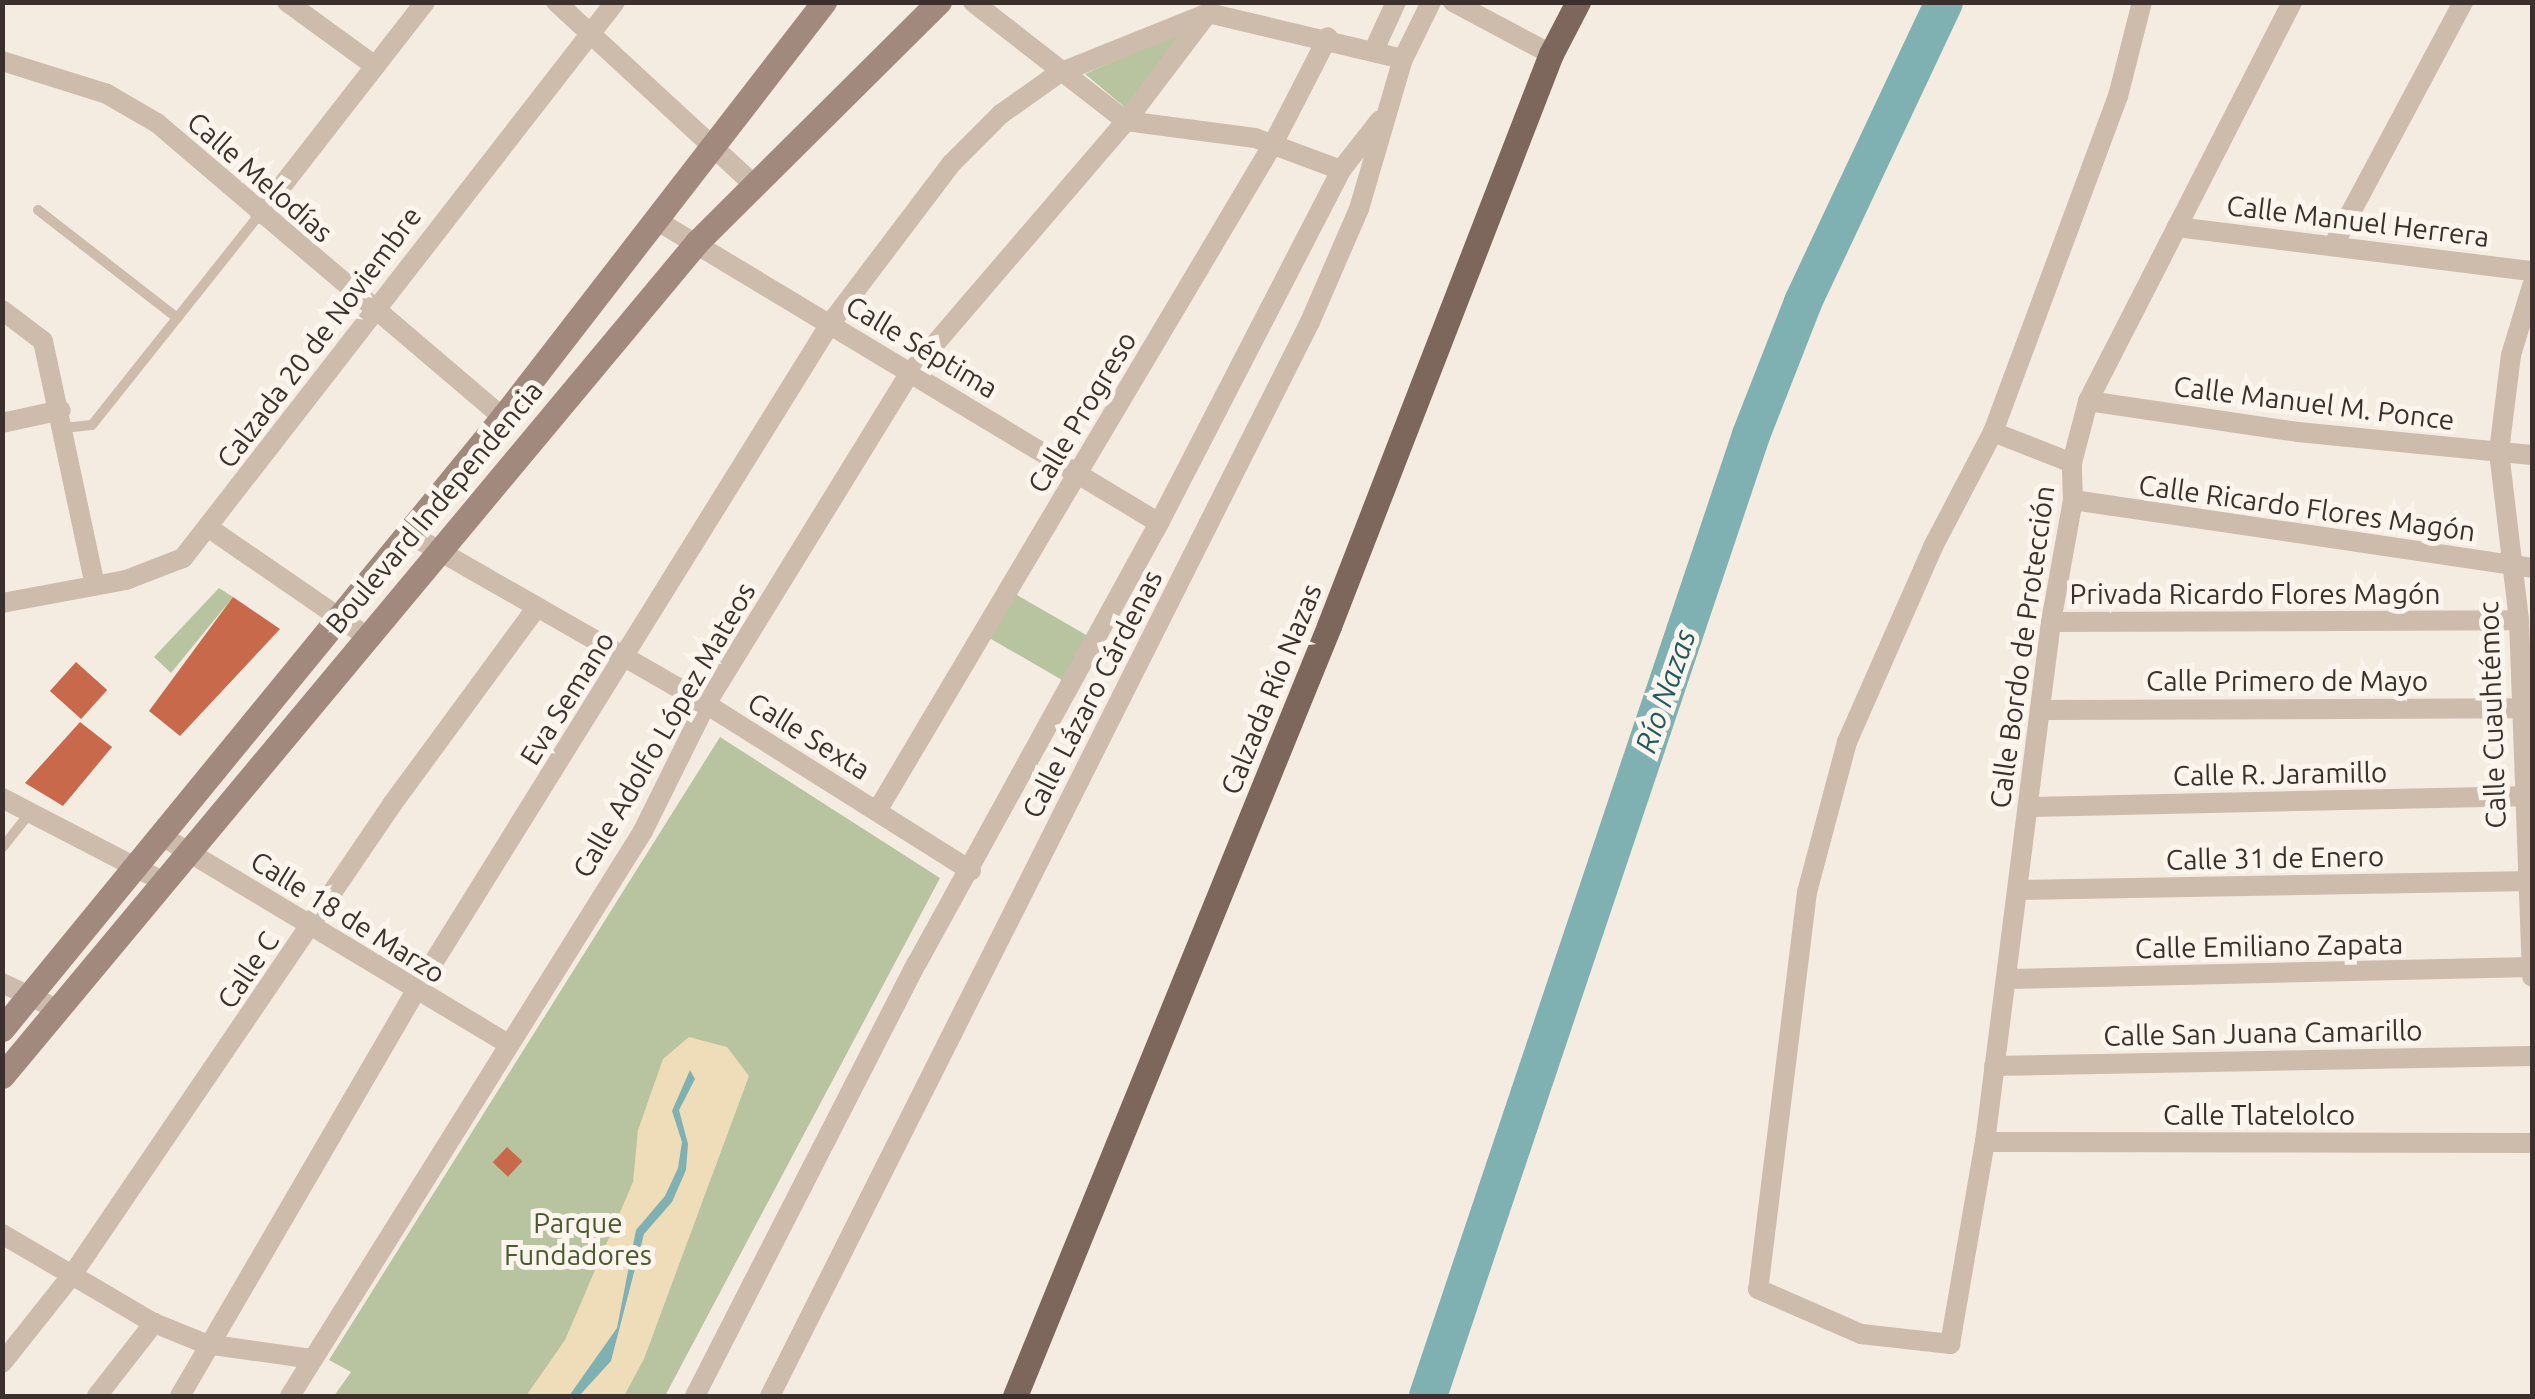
<!DOCTYPE html>
<html>
<head>
<meta charset="utf-8">
<style>
  body { margin:0 }
  #map { position:relative; width:2535px; height:1399px; overflow:hidden; background:#f4ebe1; font-family:Ubuntu,sans-serif }
  div>[style] { position:absolute }
  [style*='--x'] { left:calc(var(--x)*1px); top:calc(var(--y)*1px); width:calc(var(--w)*1px); rotate:calc(var(--a)*1deg) }
  .green>* { inset:0; background:#b8c4a0; transform-origin:0 0 }
  .sand>* { inset:0; background:#efdcb8 }
  .water>* { inset:0; background:#7fb0b2 }
  .river>* { height:38px; margin:-19px; padding:0 19px; transform-origin:19px; border-radius:19px; background:#7fb0b2 }
  .building>* { inset:0; background:#c8694b; transform-origin:0 0 }
  .lane>* { height:10px; margin:-5px; padding:0 5px; transform-origin:5px; border-radius:5px; background:#cdbbac }
  .street>* { height:20px; margin:-10px; padding:0 10px; transform-origin:10px; border-radius:10px; background:#cdbbac }
  .secondary>* { height:25px; margin:-12.5px; padding:0 12.5px; transform-origin:12.5px; border-radius:12.5px; background:#a18a7d }
  .primary>* { height:25px; margin:-12.5px; padding:0 12.5px; transform-origin:12.5px; border-radius:12.5px; background:#7d675c }
  span { translate:-50% -50%; white-space:nowrap; text-align:center; line-height:1.15; -webkit-text-stroke:10px #fbf5ee; paint-order:stroke }
  .street-label { font-size:28px; color:#3b302b }
  .park-label { font-size:28px; color:#4a5a2e }
  .water-label { font-size:30px; color:#1f5a5e; font-style:italic }
  .frame { position:absolute; inset:0; border:5px solid #3b302b; pointer-events:none }
</style>
</head>
<body>
<div id="map">
  <div class="green">
    <div style="clip-path:polygon(1191px 27px,1127px 109px,1085px 74px)"></div>
    <div style="clip-path:polygon(219px 588px,233px 597px,171px 673px,154px 657px)"></div>
    <div style="left:1010px;top:591px;width:95px;height:51px;rotate:30deg"></div>
    <div style="clip-path:polygon(720px 737px,940px 878px,665px 1396px,334px 1396px,351px 1372px,329px 1360px)"></div>
  </div>
  <div class="sand">
    <div style="clip-path:polygon(689px 1037px,727px 1047px,749px 1076px,644px 1359px,624px 1396px,526px 1396px,565px 1340px,633px 1182px,638px 1130px,663px 1059px)"></div>
  </div>
  <div class="water">
    <div style="clip-path:polygon(690px 1070px,695px 1079px,679px 1110px,688px 1144px,686px 1170px,672px 1202px,644px 1234px,611px 1361px,579px 1396px,569px 1396px,617px 1328px,636px 1230px,665px 1196px,678px 1168px,682px 1142px,672px 1111px)"></div>
  </div>
  <div class="river">
    <div style="--x:1428;--y:1396;--w:1014;--a:-71.42"></div>
    <div style="--x:1751;--y:435;--w:143;--a:-68.6"></div>
    <div style="--x:1803;--y:302;--w:331;--a:-64.8"></div>
  </div>
  <div class="building">
    <div style="clip-path:polygon(233px 597px,280px 629px,180px 736px,149px 711px)"></div>
    <div style="left:76px;top:662px;width:42px;height:39px;rotate:42deg"></div>
    <div style="clip-path:polygon(80px 722px,112px 747px,63px 806px,25px 783px)"></div>
    <div style="left:507px;top:1147px;width:21px;height:21px;rotate:43deg"></div>
  </div>
  <div class="lane">
    <div style="--x:38;--y:210;--w:176;--a:37.8"></div>
    <div style="--x:63;--y:428;--w:29;--a:-6"></div>
    <div style="--x:92;--y:425;--w:270;--a:-51.5"></div>
    <div style="--x:2;--y:848;--w:43;--a:-51.5"></div>
  </div>
  <div class="street">
    <div style="--x:287;--y:2;--w:109;--a:36"></div>
    <div style="--x:556;--y:2;--w:267;--a:42.7"></div>
    <div style="--x:973;--y:2;--w:194;--a:37.9"></div>
    <div style="--x:1126;--y:121;--w:130;--a:7.5"></div>
    <div style="--x:1255;--y:138;--w:92;--a:20.4"></div>
    <div style="--x:1453;--y:2;--w:111;--a:28"></div>
    <div style="--x:2142;--y:2;--w:97;--a:104.3"></div>
    <div style="--x:2118;--y:96;--w:358;--a:110.4"></div>
    <div style="--x:1993;--y:432;--w:130;--a:117.6"></div>
    <div style="--x:1933;--y:547;--w:213;--a:113.8"></div>
    <div style="--x:1847;--y:742;--w:155;--a:104.9"></div>
    <div style="--x:1807;--y:892;--w:400;--a:97"></div>
    <div style="--x:1758;--y:1289;--w:112;--a:23.6"></div>
    <div style="--x:1861;--y:1334;--w:90;--a:6.4"></div>
    <div style="--x:1950;--y:1344;--w:205;--a:-80.2"></div>
    <div style="--x:1985;--y:1142;--w:524;--a:-82.77"></div>
    <div style="--x:2051;--y:622;--w:124;--a:-79.8"></div>
    <div style="--x:2073;--y:500;--w:37;--a:-92"></div>
    <div style="--x:2072;--y:463;--w:64;--a:-75.5"></div>
    <div style="--x:2088;--y:401;--w:448;--a:-62.9"></div>
    <div style="--x:1374;--y:50;--w:53;--a:-65.4"></div>
    <div style="--x:2;--y:61;--w:110;--a:17.4"></div>
    <div style="--x:107;--y:94;--w:58;--a:30.1"></div>
    <div style="--x:157;--y:123;--w:454;--a:40.4"></div>
    <div style="--x:260;--y:214;--w:269;--a:-52.1"></div>
    <div style="--x:656;--y:220;--w:587;--a:31.06"></div>
    <div style="--x:2177;--y:227;--w:358;--a:7.1"></div>
    <div style="--x:2335;--y:242;--w:272;--a:-61.9"></div>
    <div style="--x:2532;--y:286;--w:72;--a:106.9"></div>
    <div style="--x:2511;--y:355;--w:98;--a:97.1"></div>
    <div style="--x:2499;--y:452;--w:169;--a:83.2"></div>
    <div style="--x:2519;--y:620;--w:357;--a:87.9"></div>
    <div style="--x:2;--y:310;--w:51;--a:37.1"></div>
    <div style="--x:43;--y:341;--w:250;--a:78"></div>
    <div style="--x:2088;--y:401;--w:212;--a:8.4"></div>
    <div style="--x:2298;--y:432;--w:235;--a:5.6"></div>
    <div style="--x:2;--y:423;--w:60;--a:-12.4"></div>
    <div style="--x:1993;--y:432;--w:85;--a:21.4"></div>
    <div style="--x:2073;--y:500;--w:464;--a:8.4"></div>
    <div style="--x:209;--y:528;--w:191;--a:34.5"></div>
    <div style="--x:408;--y:533;--w:344;--a:29.8"></div>
    <div style="--x:706;--y:704;--w:313;--a:32.2"></div>
    <div style="--x:2;--y:603;--w:126;--a:-10.5"></div>
    <div style="--x:126;--y:580;--w:61;--a:-21.1"></div>
    <div style="--x:183;--y:558;--w:704;--a:-52.15"></div>
    <div style="--x:2051;--y:622;--w:468;--a:-0.2"></div>
    <div style="--x:2041;--y:710;--w:491;--a:-0.2"></div>
    <div style="--x:2;--y:798;--w:180;--a:27.4"></div>
    <div style="--x:2029;--y:807;--w:502;--a:-1.26"></div>
    <div style="--x:877;--y:811;--w:776;--a:-59.3"></div>
    <div style="--x:1273;--y:144;--w:120;--a:-62.8"></div>
    <div style="--x:162;--y:836;--w:401;--a:31"></div>
    <div style="--x:2019;--y:890;--w:513;--a:-1.01"></div>
    <div style="--x:2007;--y:979;--w:525;--a:-1.31"></div>
    <div style="--x:2;--y:983;--w:61;--a:25.3"></div>
    <div style="--x:1994;--y:1066;--w:538;--a:-1.06"></div>
    <div style="--x:1985;--y:1142;--w:547;--a:0.1"></div>
    <div style="--x:2;--y:1234;--w:176;--a:30.4"></div>
    <div style="--x:154;--y:1323;--w:56;--a:22"></div>
    <div style="--x:206;--y:1344;--w:108;--a:8"></div>
    <div style="--x:2;--y:1363;--w:112;--a:-51.5"></div>
    <div style="--x:72;--y:1275;--w:571;--a:-55.78"></div>
    <div style="--x:393;--y:803;--w:243;--a:-53.7"></div>
    <div style="--x:97;--y:1396;--w:93;--a:-52"></div>
    <div style="--x:180;--y:1396;--w:467;--a:-59.8"></div>
    <div style="--x:415;--y:992;--w:786;--a:-58.15"></div>
    <div style="--x:830;--y:324;--w:201;--a:-52.9"></div>
    <div style="--x:951;--y:164;--w:71;--a:-45"></div>
    <div style="--x:1001;--y:114;--w:71;--a:-35.3"></div>
    <div style="--x:1059;--y:73;--w:161;--a:-21.9"></div>
    <div style="--x:1208;--y:13;--w:200;--a:13.3"></div>
    <div style="--x:290;--y:1396;--w:666;--a:-58"></div>
    <div style="--x:643;--y:831;--w:142;--a:-63.6"></div>
    <div style="--x:706;--y:704;--w:389;--a:-58.4"></div>
    <div style="--x:910;--y:373;--w:332;--a:-49.4"></div>
    <div style="--x:1126;--y:121;--w:136;--a:-52.8"></div>
    <div style="--x:695;--y:1396;--w:487;--a:-62.9"></div>
    <div style="--x:917;--y:963;--w:502;--a:-61.19"></div>
    <div style="--x:1159;--y:523;--w:397;--a:-62.7"></div>
    <div style="--x:1341;--y:170;--w:63;--a:-52"></div>
    <div style="--x:770;--y:1396;--w:1202;--a:-63.31"></div>
    <div style="--x:1310;--y:322;--w:123;--a:-66.6"></div>
    <div style="--x:1359;--y:209;--w:156;--a:-73.7"></div>
    <div style="--x:1403;--y:59;--w:64;--a:-63.8"></div>
  </div>
  <div class="secondary">
    <div style="--x:2;--y:1029;--w:791;--a:-50.7"></div>
    <div style="--x:503;--y:417;--w:525;--a:-52.28"></div>
    <div style="--x:2;--y:1076;--w:1086;--a:-50.19"></div>
    <div style="--x:697;--y:242;--w:341;--a:-44.8"></div>
  </div>
  <div class="primary">
    <div style="--x:1015;--y:1396;--w:832;--a:-67.81"></div>
    <div style="--x:1329;--y:626;--w:614;--a:-68.79"></div>
    <div style="--x:1551;--y:54;--w:59;--a:-62.6"></div>
  </div>
  <div class="street-label">
    <span style="left:260px;top:177px;rotate:41deg">Calle Melodías</span>
    <span style="left:2358px;top:221px;rotate:7deg">Calle Manuel Herrera</span>
    <span style="left:319px;top:337px;rotate:-53deg">Calzada 20 de Noviembre</span>
    <span style="left:922px;top:347px;rotate:31deg">Calle Séptima</span>
    <span style="left:2314px;top:403px;rotate:7deg">Calle Manuel M. Ponce</span>
    <span style="left:1082px;top:412px;rotate:-59deg">Calle Progreso</span>
    <span style="left:434px;top:507px;rotate:-50deg">Boulevard Independencia</span>
    <span style="left:2307px;top:508px;rotate:8deg">Calle Ricardo Flores Magón</span>
    <span style="left:2255px;top:594px">Privada Ricardo Flores Magón</span>
    <span style="left:2022px;top:647px;rotate:-82deg">Calle Bordo de Protección</span>
    <span style="left:2287px;top:681px">Calle Primero de Mayo</span>
    <span style="left:1271px;top:689px;rotate:-68deg">Calzada Río Nazas</span>
    <span style="left:1092px;top:694px;rotate:-63deg">Calle Lázaro Cárdenas</span>
    <span style="left:567px;top:698px;rotate:-58deg">Eva Semano</span>
    <span style="left:2492px;top:715px;rotate:-92deg">Calle Cuauhtémoc</span>
    <span style="left:664px;top:730px;rotate:-60deg">Calle Adolfo López Mateos</span>
    <span style="left:809px;top:736px;rotate:32deg">Calle Sexta</span>
    <span style="left:2280px;top:774px;rotate:-1deg">Calle R. Jaramillo</span>
    <span style="left:2275px;top:858px;rotate:-1deg">Calle 31 de Enero</span>
    <span style="left:348px;top:917px;rotate:32deg">Calle 18 de Marzo</span>
    <span style="left:2269px;top:946px;rotate:-1deg">Calle Emiliano Zapata</span>
    <span style="left:248px;top:970px;rotate:-56deg">Calle C</span>
    <span style="left:2263px;top:1033px;rotate:-1deg">Calle San Juana Camarillo</span>
    <span style="left:2259px;top:1115px">Calle Tlatelolco</span>
  </div>
  <div class="park-label">
    <span style="left:578px;top:1239px">Parque<br>Fundadores</span>
  </div>
  <div class="water-label">
    <span style="left:1665px;top:691px;rotate:-71deg">Río Nazas</span>
  </div>
  <div class="frame"></div>
</div>
</body>
</html>
